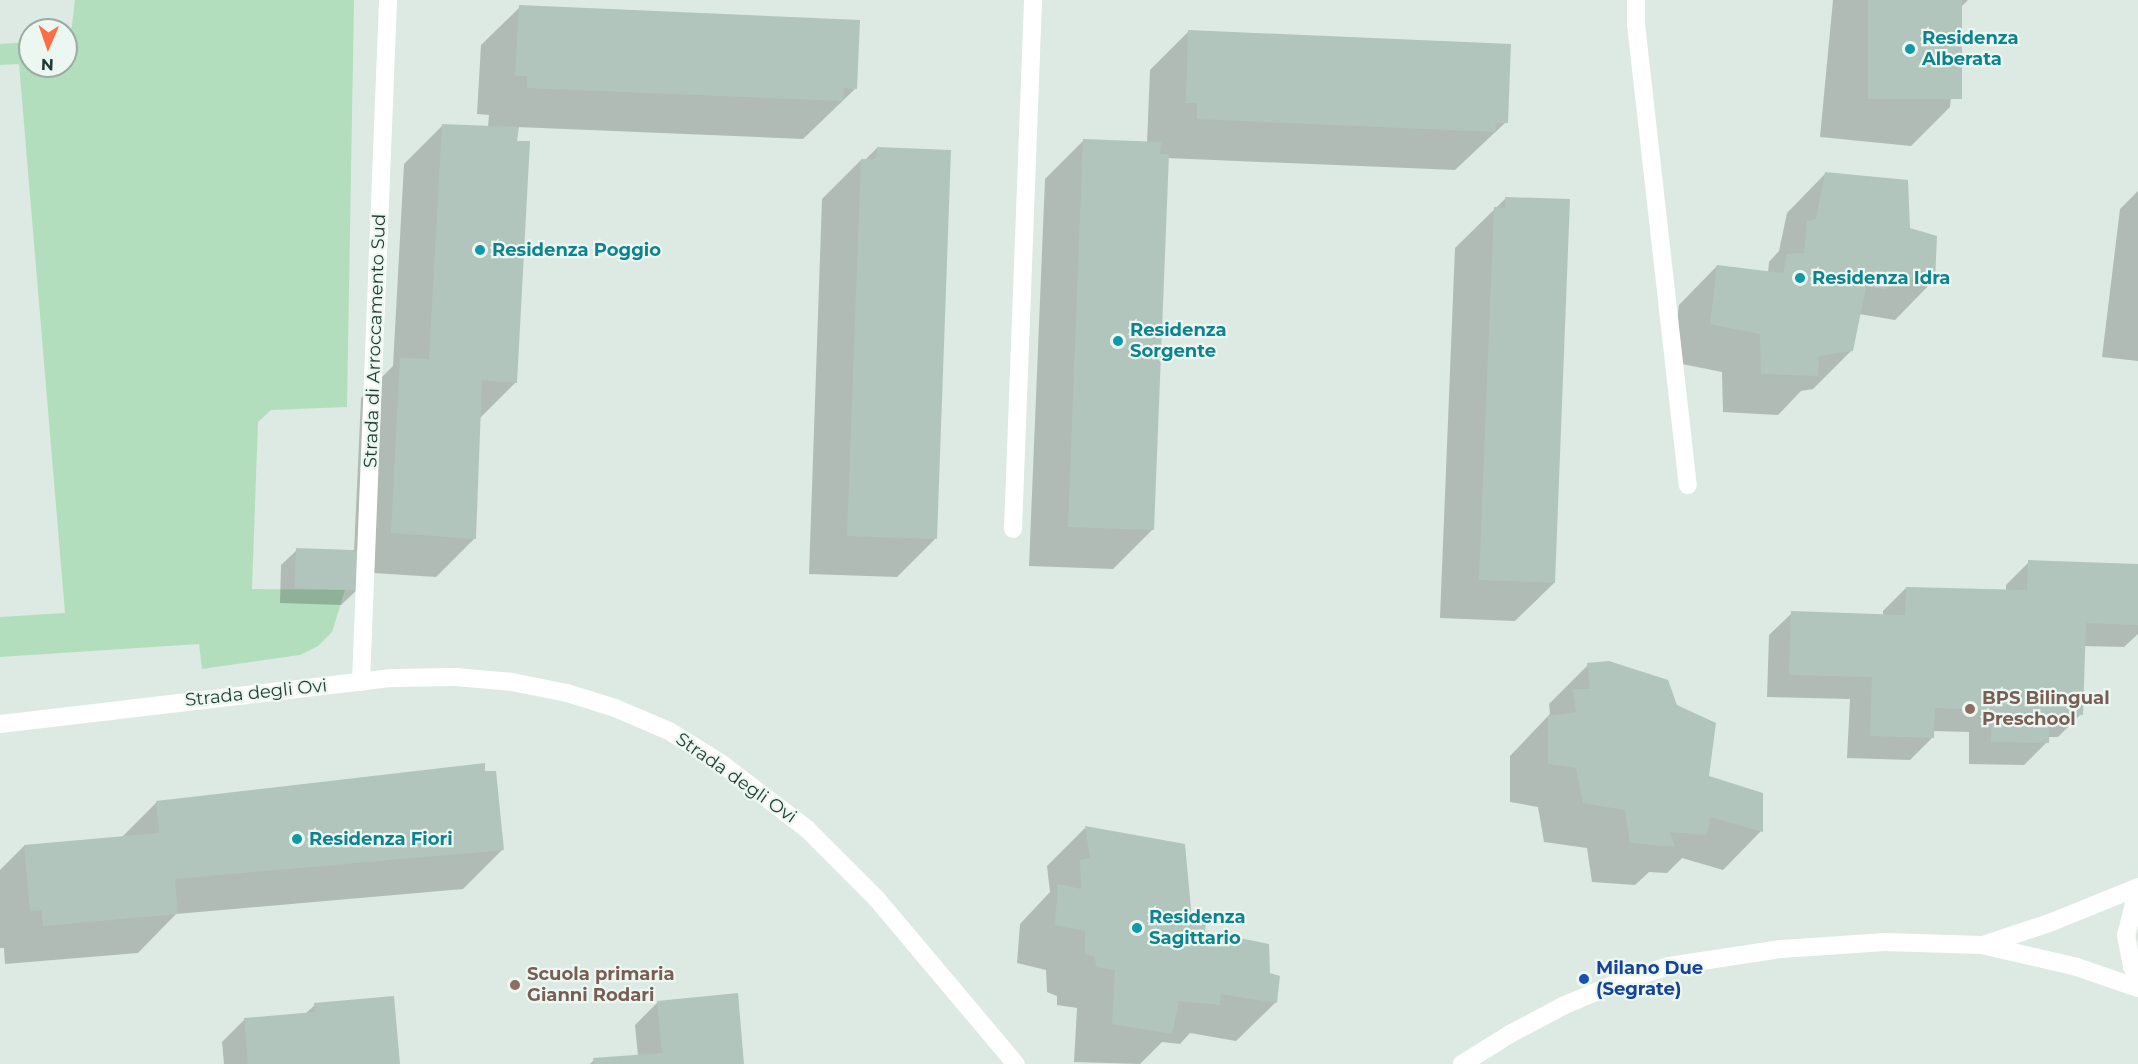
<!DOCTYPE html>
<html>
<head>
<meta charset="utf-8">
<style>
  body { margin:0 }
  #map { position:relative; width:2138px; height:1064px; overflow:hidden; background:#dceae3; font-family:Montserrat,sans-serif }
  div>[style] { position:absolute }
  [style*='--x'] { left:calc(var(--x)*1px); top:calc(var(--y)*1px); width:calc(var(--w)*1px); rotate:calc(var(--a)*1deg) }
  .green>* { inset:0; background:#b3debd }
  .shadow>* { inset:0; background:#0003 }
  .building>* { inset:0; background:#b2c5bc; transform-origin:0 0 }
  .service>* { height:18px; margin:-9px; padding:0 9px; transform-origin:9px; border-radius:9px; background:#fff }
  .minor>* { height:18px; margin:-9px; padding:0 9px; transform-origin:9px; border-radius:9px; background:#fff }
  .tertiary>* { height:18px; margin:-9px; padding:0 9px; transform-origin:9px; border-radius:9px; background:#fff }
  .dots>* { width:16px; height:16px; translate:-50% -50%; box-sizing:border-box; border:3px solid #edf7f1; border-radius:50% }
  span { translate:-50% -50%; white-space:nowrap; text-align:center; line-height:1.15; -webkit-text-stroke:4.5px #edf7f1; paint-order:stroke }
  .culture-label { font-size:18px; color:#0d838f; font-weight:700 }
  .left { translate:0 -50%; text-align:left }
  .street-label { font-size:18px; color:#1d3a31 }
  .education-label { font-size:18px; color:#785e54; font-weight:700 }
  .transit-label { font-size:18px; color:#164399; font-weight:700 }
  .north { position:absolute; left:18px; top:18px; width:60px; height:60px; box-sizing:border-box; background:#edf7f1; border:2px solid #9aaba4; border-radius:50%; rotate:182deg; font-size:16px; font-weight:700; line-height:24px; text-align:center; color:#1d3a31 }
  .north::after { content:''; display:block; margin:auto; width:21px; height:27px; background:#fd6e47; clip-path:polygon(50% 0,100% 100%,50% 72%,0 100%) }
</style>
</head>
<body>
<div id="map">
  <div class="green">
    <div style="clip-path:polygon(75px 0,354px 0,347px 407px,271px 410px,258px 422px,252px 589px,345px 590px,332px 632px,318px 646px,300px 655px,202px 669px,199px 644px,0 657px,0 617px,65px 613px,19px 64px,0 65px,0 44px,30px 42px,30px 66px,66px 66px,66px 41px,69px 40px,72px 25px)"></div>
  </div>
  <div class="shadow">
    <div style="clip-path:polygon(1833px 0,1968px 0,1960px 8px,1950px 107px,1911px 146px,1820px 137px)"></div>
    <div style="clip-path:polygon(520px 7px,855px 89px,803px 139px,517px 127px,516px 382px,479px 419px,475px 538px,436px 577px,358px 572px,357px 590px,341px 605px,280px 603px,281px 565px,297px 550px,354px 552px,361px 398px,393px 366px,404px 164px,443px 125px,488px 127px,489px 115px,477px 114px,481px 45px)"></div>
    <div style="clip-path:polygon(1189px 31px,1506px 122px,1455px 170px,1167px 158px,1152px 530px,1113px 569px,1029px 566px,1045px 179px,1084px 140px,1147px 143px,1150px 70px)"></div>
    <div style="clip-path:polygon(877px 148px,936px 538px,897px 577px,809px 574px,822px 199px,861px 160px,865px 160px)"></div>
    <div style="clip-path:polygon(1825px 174px,1908px 230px,1933px 281px,1895px 320px,1859px 314px,1852px 350px,1813px 389px,1801px 391px,1778px 415px,1723px 412px,1722px 372px,1672px 362px,1679px 305px,1717px 266px,1768px 273px,1769px 262px,1779px 251px,1787px 213px)"></div>
    <div style="clip-path:polygon(2138px 191px,2138px 361px,2102px 357px,2120px 209px)"></div>
    <div style="clip-path:polygon(1506px 198px,1554px 583px,1515px 621px,1440px 618px,1455px 248px)"></div>
    <div style="clip-path:polygon(2029px 562px,2138px 565px,2138px 634px,2124px 647px,2083px 646px,2081px 714px,2058px 737px,2047px 737px,2047px 742px,2024px 765px,1969px 764px,1969px 732px,1933px 731px,1933px 737px,1910px 760px,1847px 758px,1850px 699px,1767px 697px,1769px 635px,1792px 613px,1883px 616px,1883px 611px,1906px 588px,2006px 591px,2006px 585px)"></div>
    <div style="clip-path:polygon(1588px 665px,1761px 831px,1723px 870px,1682px 858px,1667px 873px,1649px 872px,1635px 885px,1592px 882px,1587px 848px,1544px 842px,1538px 807px,1510px 802px,1510px 756px,1550px 714px,1549px 704px)"></div>
    <div style="clip-path:polygon(157px 802px,502px 850px,463px 889px,176px 914px,138px 953px,5px 964px,4px 948px,0 948px,0 870px,24px 846px,121px 838px)"></div>
    <div style="clip-path:polygon(1085px 828px,1203px 932px,1268px 974px,1275px 1003px,1236px 1041px,1190px 1033px,1180px 1044px,1162px 1042px,1140px 1064px,1074px 1062px,1077px 1008px,1057px 1005px,1057px 996px,1047px 992px,1046px 970px,1017px 963px,1020px 924px,1050px 892px,1047px 866px)"></div>
    <div style="clip-path:polygon(658px 1002px,743px 1064px,590px 1064px,594px 1060px,638px 1056px,635px 1025px)"></div>
    <div style="clip-path:polygon(315px 1005px,399px 1064px,224px 1064px,222px 1042px,245px 1019px,305px 1014px)"></div>
  </div>
  <div class="building">
    <div style="left:1868px;top:0;width:94px;height:99px"></div>
    <div style="clip-path:polygon(519px 5px,860px 20px,857px 89px,844px 88px,843px 101px,527px 88px,527px 76px,515px 76px)"></div>
    <div style="clip-path:polygon(1188px 30px,1511px 44px,1508px 123px,1496px 123px,1495px 132px,1197px 119px,1197px 103px,1186px 103px)"></div>
    <div style="clip-path:polygon(442px 124px,519px 127px,517px 141px,530px 141px,517px 383px,482px 380px,476px 539px,391px 533px,400px 358px,429px 359px)"></div>
    <div style="clip-path:polygon(1083px 139px,1161px 142px,1160px 154px,1169px 154px,1154px 530px,1068px 527px)"></div>
    <div style="clip-path:polygon(877px 147px,951px 150px,937px 539px,847px 536px,861px 159px,876px 159px)"></div>
    <div style="clip-path:polygon(1825px 172px,1908px 180px,1910px 228px,1937px 236px,1935px 282px,1884px 274px,1886px 289px,1866px 287px,1853px 351px,1819px 356px,1818px 376px,1761px 374px,1760px 334px,1710px 324px,1717px 265px,1783px 273px,1787px 254px,1804px 253px,1807px 221px,1816px 219px)"></div>
    <div style="clip-path:polygon(1505px 197px,1570px 199px,1555px 583px,1479px 580px,1494px 207px,1505px 208px)"></div>
    <div style="left:296px;top:548px;width:64px;height:40px;rotate:2deg"></div>
    <div style="clip-path:polygon(2028px 560px,2138px 564px,2138px 625px,2086px 623px,2083px 715px,2050px 714px,2049px 743px,1991px 742px,1992px 710px,1935px 708px,1934px 738px,1870px 736px,1872px 677px,1789px 675px,1791px 611px,1905px 615px,1906px 587px,2027px 590px)"></div>
    <div style="clip-path:polygon(1609px 661px,1668px 680px,1677px 705px,1716px 723px,1709px 776px,1763px 793px,1763px 832px,1710px 817px,1707px 835px,1670px 832px,1675px 847px,1630px 843px,1625px 810px,1583px 803px,1576px 768px,1548px 764px,1548px 716px,1576px 712px,1573px 689px,1590px 689px,1587px 663px)"></div>
    <div style="clip-path:polygon(485px 763px,485px 771px,496px 771px,504px 850px,175px 879px,178px 914px,43px 926px,42px 910px,30px 911px,24px 845px,159px 833px,156px 801px)"></div>
    <div style="clip-path:polygon(1085px 826px,1185px 844px,1192px 920px,1206px 921px,1205px 931px,1269px 944px,1270px 973px,1280px 976px,1277px 1003px,1221px 994px,1220px 1005px,1179px 1001px,1172px 1034px,1112px 1024px,1115px 970px,1096px 967px,1095px 957px,1085px 954px,1085px 931px,1055px 925px,1058px 884px,1081px 889px,1080px 860px,1090px 858px)"></div>
    <div style="clip-path:polygon(738px 993px,744px 1064px,594px 1064px,593px 1058px,662px 1053px,657px 1001px)"></div>
    <div style="clip-path:polygon(394px 996px,400px 1064px,248px 1064px,244px 1018px,315px 1012px,314px 1003px)"></div>
  </div>
  <div class="service">
    <div style="--x:1636;--y:0;--w:24;--a:90"></div>
    <div style="--x:1636;--y:24;--w:464;--a:83.6"></div>
    <div style="--x:1013;--y:529;--w:529;--a:-87.83"></div>
  </div>
  <div class="minor">
    <div style="--x:361;--y:682;--w:683;--a:-87.73"></div>
    <div style="--x:0;--y:724;--w:395;--a:-6.7"></div>
    <div style="--x:392;--y:678;--w:63;--a:-0.9"></div>
    <div style="--x:455;--y:677;--w:57;--a:5"></div>
    <div style="--x:512;--y:682;--w:56;--a:11.3"></div>
    <div style="--x:567;--y:693;--w:50;--a:17.4"></div>
    <div style="--x:615;--y:708;--w:59;--a:23.1"></div>
    <div style="--x:669;--y:731;--w:62;--a:31.9"></div>
    <div style="--x:722;--y:764;--w:107;--a:37.4"></div>
    <div style="--x:807;--y:829;--w:98;--a:45"></div>
    <div style="--x:876;--y:898;--w:217;--a:49.9"></div>
    <div style="--x:1983;--y:945;--w:73;--a:-18.4"></div>
    <div style="--x:2052;--y:922;--w:93;--a:-22.1"></div>
    <div style="--x:1462;--y:1064;--w:57;--a:-32"></div>
    <div style="--x:1510;--y:1034;--w:62;--a:-27.8"></div>
    <div style="--x:1565;--y:1005;--w:56;--a:-22.9"></div>
    <div style="--x:1617;--y:983;--w:55;--a:-18.1"></div>
    <div style="--x:1669;--y:966;--w:114;--a:-8.6"></div>
    <div style="--x:1782;--y:949;--w:103;--a:-3.9"></div>
    <div style="--x:1885;--y:942;--w:97;--a:1.8"></div>
    <div style="--x:1982;--y:945;--w:98;--a:13"></div>
    <div style="--x:2077;--y:967;--w:65;--a:19"></div>
  </div>
  <div class="tertiary">
    <div style="--x:2138;--y:899;--w:6;--a:129"></div>
    <div style="--x:2134;--y:904;--w:32;--a:104"></div>
    <div style="--x:2126;--y:935;--w:33;--a:79"></div>
    <div style="--x:2132;--y:967;--w:11;--a:56"></div>
  </div>
  <div class="dots">
    <div style="left:1910px;top:49px;background:#0f9aa8"></div>
    <div style="left:480px;top:250px;background:#0f9aa8"></div>
    <div style="left:1800px;top:278px;background:#0f9aa8"></div>
    <div style="left:1118px;top:341px;background:#0f9aa8"></div>
    <div style="left:1970px;top:709px;background:#8d6e63"></div>
    <div style="left:297px;top:839px;background:#0f9aa8"></div>
    <div style="left:1137px;top:928px;background:#0f9aa8"></div>
    <div style="left:1584px;top:979px;background:#1a4fb4"></div>
    <div style="left:515px;top:985px;background:#8d6e63"></div>
  </div>
  <div class="culture-label">
    <span class="left" style="left:1922px;top:49px">Residenza<br>Alberata</span>
    <span class="left" style="left:492px;top:250px">Residenza Poggio</span>
    <span class="left" style="left:1812px;top:278px">Residenza Idra</span>
    <span class="left" style="left:1130px;top:341px">Residenza<br>Sorgente</span>
    <span class="left" style="left:309px;top:839px">Residenza Fiori</span>
    <span class="left" style="left:1149px;top:928px">Residenza<br>Sagittario</span>
  </div>
  <div class="street-label">
    <span style="left:375px;top:341px;rotate:-88deg">Strada di Arroccamento Sud</span>
    <span style="left:256px;top:693px;rotate:-6deg">Strada degli Ovi</span>
    <span style="left:736px;top:778px;rotate:35deg">Strada degli Ovi</span>
  </div>
  <div class="education-label">
    <span class="left" style="left:1982px;top:709px">BPS Bilingual<br>Preschool</span>
    <span class="left" style="left:527px;top:985px">Scuola primaria<br>Gianni Rodari</span>
  </div>
  <div class="transit-label">
    <span class="left" style="left:1596px;top:979px">Milano Due<br>(Segrate)</span>
  </div>
  <div class="north">N</div>
</div>
</body>
</html>
